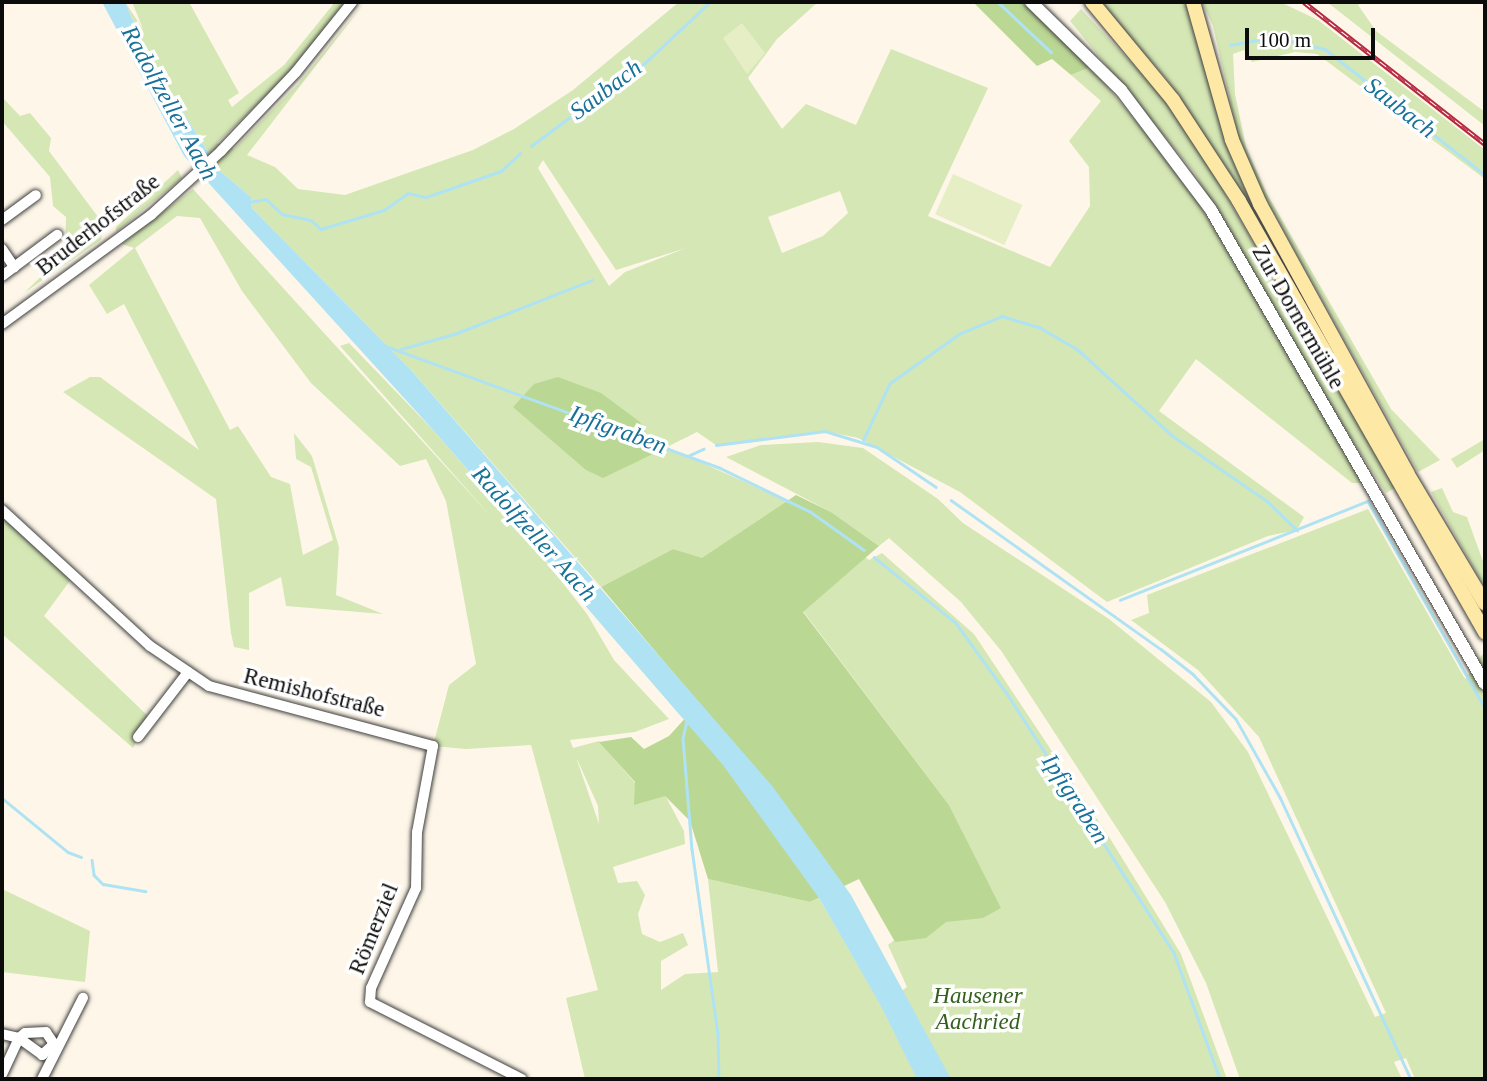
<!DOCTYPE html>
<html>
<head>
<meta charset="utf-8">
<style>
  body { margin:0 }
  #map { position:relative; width:1487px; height:1081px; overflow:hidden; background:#fef7e9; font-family:"Times New Roman",serif }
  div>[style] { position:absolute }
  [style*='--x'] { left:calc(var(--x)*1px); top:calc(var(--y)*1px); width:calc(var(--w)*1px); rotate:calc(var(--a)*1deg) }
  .green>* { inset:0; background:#d5e7b4 }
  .forest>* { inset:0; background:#bbd794 }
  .pitch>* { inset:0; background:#e6eec6; transform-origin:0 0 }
  .water>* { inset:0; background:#afe3f4 }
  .stream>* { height:2.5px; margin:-1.25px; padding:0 1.25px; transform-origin:1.25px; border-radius:1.25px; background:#afe3f4 }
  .roads { filter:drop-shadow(0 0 2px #3e3e3e) drop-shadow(0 0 2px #3e3e3e) }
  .minor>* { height:10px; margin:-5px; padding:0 5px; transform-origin:5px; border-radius:5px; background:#fff }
  .tertiary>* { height:12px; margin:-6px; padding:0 6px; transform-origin:6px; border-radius:6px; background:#fff }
  .secondary>* { height:14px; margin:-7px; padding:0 7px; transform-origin:7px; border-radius:7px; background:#fde8a5 }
  .rail>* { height:5px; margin-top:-2.5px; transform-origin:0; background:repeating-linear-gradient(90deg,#fff 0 8px,#b62740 0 16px); box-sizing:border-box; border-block:2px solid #b62740 }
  span { translate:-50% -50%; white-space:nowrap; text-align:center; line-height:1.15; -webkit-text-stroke:7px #fff; paint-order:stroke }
  .street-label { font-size:23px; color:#0b0b0b }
  .park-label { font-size:23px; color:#34601e; font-style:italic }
  .water-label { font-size:24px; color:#187198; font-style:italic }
  .frame { position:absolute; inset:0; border:4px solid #0b0b0b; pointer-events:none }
  .scale { position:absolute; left:1245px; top:28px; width:130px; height:32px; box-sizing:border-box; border:4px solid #0b0b0b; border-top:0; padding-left:9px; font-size:21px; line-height:24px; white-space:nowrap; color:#0b0b0b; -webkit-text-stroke:5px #fff; paint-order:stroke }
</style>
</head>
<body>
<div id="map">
  <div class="green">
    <div style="clip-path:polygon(evenodd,125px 2px,143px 29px,132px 2px,189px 2px,239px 93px,228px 100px,232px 107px,284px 65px,335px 2px,345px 2px,290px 73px,217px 143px,234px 149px,297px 85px,365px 2px,247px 155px,275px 167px,298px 189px,345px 195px,473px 150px,514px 129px,573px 90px,679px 2px,818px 2px,777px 39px,748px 78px,782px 129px,806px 104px,856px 125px,891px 49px,988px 88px,928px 216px,1050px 267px,1090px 206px,1089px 167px,1069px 141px,1101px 101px,1071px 75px,1091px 67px,1187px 183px,1365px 483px,1352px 483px,1196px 359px,1159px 411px,1304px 517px,1297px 530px,1268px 536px,1107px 602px,960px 492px,858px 438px,825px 431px,716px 445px,697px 432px,667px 447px,787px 501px,702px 559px,673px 549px,601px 587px,411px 370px,252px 208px,251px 197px,220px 171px,150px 60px,125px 2px,543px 160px,616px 270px,686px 248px,625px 272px,609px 286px,538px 168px,543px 160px,125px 2px,840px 191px,848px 213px,823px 236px,782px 253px,768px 217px,840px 191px)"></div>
    <div style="clip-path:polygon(1100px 2px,1187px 2px,1227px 143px,1263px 235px,1169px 82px)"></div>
    <div style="clip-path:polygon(1202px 2px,1280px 2px,1318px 20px,1485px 150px,1485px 179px,1317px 54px,1295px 52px,1252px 62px,1244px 50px,1233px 54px,1235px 94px,1246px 147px,1266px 192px,1391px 409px,1440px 460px,1418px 472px,1261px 190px,1239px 140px,1213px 26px)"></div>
    <div style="clip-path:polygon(1327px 2px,1361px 2px,1358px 5px,1376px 31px,1485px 112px,1485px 126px)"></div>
    <div style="clip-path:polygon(1081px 9px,1158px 91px,1206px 161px,1395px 488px,1386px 493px,1330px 405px,1194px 172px,1070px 21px)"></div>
    <div style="clip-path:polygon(2px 97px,20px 116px,30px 113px,51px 138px,49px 151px,104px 225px,101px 240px,24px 293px,65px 253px,66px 217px,53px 206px,50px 177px,2px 121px)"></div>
    <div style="clip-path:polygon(178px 170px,182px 178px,116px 232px,116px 227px)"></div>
    <div style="clip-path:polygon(evenodd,193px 189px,495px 521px,340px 346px,349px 343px,434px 431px,544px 559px,587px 614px,614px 660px,669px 719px,635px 732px,570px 740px,573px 748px,599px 741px,635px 783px,665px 795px,684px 831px,685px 844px,613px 867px,618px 883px,637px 881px,645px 895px,638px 914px,642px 934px,660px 942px,683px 933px,688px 945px,661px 961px,661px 990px,685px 974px,718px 972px,708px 879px,810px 902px,819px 898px,881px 1005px,907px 987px,888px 945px,893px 941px,997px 901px,949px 805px,803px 611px,864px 556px,869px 560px,882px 553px,974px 634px,1111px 840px,1181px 954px,1227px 1079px,585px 1079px,566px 998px,598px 990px,531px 745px,466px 749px,433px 746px,449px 685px,476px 664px,446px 501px,426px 459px,400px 466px,311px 383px,242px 291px,200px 218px,177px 216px,135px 248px,230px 430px,238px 426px,271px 477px,290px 484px,303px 555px,333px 540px,311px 467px,296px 459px,294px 433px,312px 456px,339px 547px,336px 595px,383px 614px,286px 606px,281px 577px,249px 593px,249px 650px,234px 647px,231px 633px,216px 499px,63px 392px,90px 377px,100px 377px,199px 450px,124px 304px,107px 314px,89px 285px,134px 248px,122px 244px,193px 189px,577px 759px,598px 806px,599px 824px,577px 760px,577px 759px)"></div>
    <div style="clip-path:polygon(1485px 439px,1485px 450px,1457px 468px,1451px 459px)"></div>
    <div style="clip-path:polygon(818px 442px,863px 448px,938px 499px,963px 523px,1109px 619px,1211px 702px,1248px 752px,1375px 1017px,1386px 1013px,1259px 737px,1198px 670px,1131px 620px,1149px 613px,1147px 595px,1368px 509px,1465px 679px,1485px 651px,1485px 1079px,1415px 1079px,1406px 1058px,1394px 1062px,1402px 1079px,1240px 1079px,1206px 983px,1165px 902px,1002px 652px,961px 602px,889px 538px,879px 546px,831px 512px,726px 457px,761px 445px)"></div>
    <div style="clip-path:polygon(1442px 488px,1453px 512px,1467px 517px,1485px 567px,1485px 588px,1431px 492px)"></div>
    <div style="clip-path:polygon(2px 510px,75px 574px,44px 616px,150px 718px,133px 748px,2px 634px)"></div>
    <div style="clip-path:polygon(2px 889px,90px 931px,85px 982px,2px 972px)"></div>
  </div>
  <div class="forest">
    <div style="clip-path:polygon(973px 2px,1022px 2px,1091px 67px,1071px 75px,1052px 59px,1037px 66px)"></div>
    <div style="clip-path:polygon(558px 377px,601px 393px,640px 422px,657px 452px,603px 478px,586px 470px,513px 407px,534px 384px)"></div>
    <div style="clip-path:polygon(796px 495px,831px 512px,879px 546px,803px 612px,949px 805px,1001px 908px,983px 918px,946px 922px,926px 938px,895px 942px,859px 879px,810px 902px,708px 879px,690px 821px,665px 796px,634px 805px,635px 782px,599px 742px,631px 737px,644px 749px,669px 736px,699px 703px,601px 587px,673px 549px,702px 558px)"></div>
  </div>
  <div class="pitch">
    <div style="clip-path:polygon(742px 23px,765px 53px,747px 74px,723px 38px)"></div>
    <div style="left:953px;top:174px;width:76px;height:44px;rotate:24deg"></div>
  </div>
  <div class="water">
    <div style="clip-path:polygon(102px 2px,125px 2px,150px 60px,220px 171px,251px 197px,252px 208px,411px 370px,773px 787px,851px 895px,951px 1079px,917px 1079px,881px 1006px,819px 898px,723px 765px,434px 431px,184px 156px)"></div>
  </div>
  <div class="stream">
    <div style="--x:998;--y:2;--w:73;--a:43.3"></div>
    <div style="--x:1230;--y:45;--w:44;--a:-10.5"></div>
    <div style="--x:1273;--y:37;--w:53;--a:13"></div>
    <div style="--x:1325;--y:49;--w:204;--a:38.2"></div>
    <div style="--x:531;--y:146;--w:72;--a:-36.6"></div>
    <div style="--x:589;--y:103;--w:31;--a:-27"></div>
    <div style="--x:617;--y:89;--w:127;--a:-43.1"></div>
    <div style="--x:249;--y:202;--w:17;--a:-10"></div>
    <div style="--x:266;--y:199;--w:22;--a:43"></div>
    <div style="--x:282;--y:214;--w:30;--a:12"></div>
    <div style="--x:311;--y:220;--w:13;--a:42"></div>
    <div style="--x:321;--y:229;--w:66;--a:-16.8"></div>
    <div style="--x:384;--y:210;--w:29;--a:-35"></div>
    <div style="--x:408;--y:193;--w:18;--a:13"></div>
    <div style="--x:426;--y:197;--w:79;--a:-19.1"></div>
    <div style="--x:501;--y:171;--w:26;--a:-43"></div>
    <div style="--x:380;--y:344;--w:362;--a:20"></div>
    <div style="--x:720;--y:468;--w:101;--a:25.8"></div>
    <div style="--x:811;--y:512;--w:65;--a:35.6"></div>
    <div style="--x:401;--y:349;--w:58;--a:-15.9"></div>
    <div style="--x:457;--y:333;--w:145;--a:-21.4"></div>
    <div style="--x:863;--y:440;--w:63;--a:-64.7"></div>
    <div style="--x:890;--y:383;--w:85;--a:-35.4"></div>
    <div style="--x:959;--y:334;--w:47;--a:-22.7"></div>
    <div style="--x:1002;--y:316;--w:39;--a:17"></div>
    <div style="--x:1039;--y:327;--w:44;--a:30.1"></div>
    <div style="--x:1077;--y:349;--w:130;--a:42.2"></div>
    <div style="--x:1173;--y:436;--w:114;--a:34.7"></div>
    <div style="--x:1267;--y:501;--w:42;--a:44"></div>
    <div style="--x:716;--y:445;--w:110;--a:-7.3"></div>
    <div style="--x:825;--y:431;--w:54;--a:17.1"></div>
    <div style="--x:877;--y:447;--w:71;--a:34.1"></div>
    <div style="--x:688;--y:456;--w:17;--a:-25"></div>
    <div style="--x:951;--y:500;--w:257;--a:35.4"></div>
    <div style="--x:1161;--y:649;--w:41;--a:38"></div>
    <div style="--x:1193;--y:674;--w:62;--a:46.3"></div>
    <div style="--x:1236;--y:719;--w:90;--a:60.6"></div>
    <div style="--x:1280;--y:797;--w:311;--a:65.1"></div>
    <div style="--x:874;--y:557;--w:105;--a:38.8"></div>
    <div style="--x:956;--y:623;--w:89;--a:54.2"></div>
    <div style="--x:1008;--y:695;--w:307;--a:57.2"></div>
    <div style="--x:1174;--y:953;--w:134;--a:69.9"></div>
    <div style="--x:1120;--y:600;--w:267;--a:-21.8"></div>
    <div style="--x:1368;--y:501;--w:238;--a:60.5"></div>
    <div style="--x:687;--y:721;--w:17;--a:103"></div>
    <div style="--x:683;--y:738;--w:111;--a:85.4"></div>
    <div style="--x:692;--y:849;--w:188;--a:82"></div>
    <div style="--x:718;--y:1035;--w:44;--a:88.7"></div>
    <div style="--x:2;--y:798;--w:85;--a:39.3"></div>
    <div style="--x:68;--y:852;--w:14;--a:21"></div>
    <div style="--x:92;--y:860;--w:15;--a:82"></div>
    <div style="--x:94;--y:875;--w:13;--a:45"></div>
    <div style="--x:103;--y:884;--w:43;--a:9.5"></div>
  </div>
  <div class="roads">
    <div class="minor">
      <div style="--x:2;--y:220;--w:42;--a:-36.3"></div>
      <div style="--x:2;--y:249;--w:22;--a:56"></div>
      <div style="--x:2;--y:276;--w:69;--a:-36.7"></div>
      <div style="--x:2;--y:324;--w:185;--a:-36.2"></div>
      <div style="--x:151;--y:215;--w:95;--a:-42.4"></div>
      <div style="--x:221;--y:151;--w:109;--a:-46.5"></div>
      <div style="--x:296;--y:72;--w:90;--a:-51.3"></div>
      <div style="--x:2;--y:510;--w:201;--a:42.6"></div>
      <div style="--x:150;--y:646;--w:71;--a:34.1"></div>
      <div style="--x:209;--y:686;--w:232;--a:15"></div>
      <div style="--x:433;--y:746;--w:87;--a:100.5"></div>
      <div style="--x:417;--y:832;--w:56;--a:91"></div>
      <div style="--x:416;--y:888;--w:110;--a:114.2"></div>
      <div style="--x:371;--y:988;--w:14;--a:94"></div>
      <div style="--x:370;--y:1002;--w:170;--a:26.9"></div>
      <div style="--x:138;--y:737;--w:82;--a:-52.4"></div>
      <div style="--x:2;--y:1034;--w:17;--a:13"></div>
      <div style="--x:19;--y:1038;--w:29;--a:36"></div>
      <div style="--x:42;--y:1055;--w:16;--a:-43"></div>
      <div style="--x:54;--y:1044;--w:14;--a:-124"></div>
      <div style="--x:46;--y:1032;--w:21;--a:177"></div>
      <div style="--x:25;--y:1033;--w:8;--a:140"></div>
      <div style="--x:19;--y:1038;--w:40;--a:115"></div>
      <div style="--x:42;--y:1079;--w:91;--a:-63.2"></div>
    </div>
    <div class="tertiary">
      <div style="--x:1031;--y:2;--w:126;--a:44.4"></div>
      <div style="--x:1121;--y:90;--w:150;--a:53.1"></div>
      <div style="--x:1211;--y:210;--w:547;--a:59.97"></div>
    </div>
    <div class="secondary">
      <div style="--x:1092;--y:2;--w:127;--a:50.4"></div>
      <div style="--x:1173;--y:100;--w:121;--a:56.8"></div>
      <div style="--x:1239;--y:201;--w:497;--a:60.3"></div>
      <div style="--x:1193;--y:2;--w:143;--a:74.2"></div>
      <div style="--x:1232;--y:140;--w:70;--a:66.4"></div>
      <div style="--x:1260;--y:204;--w:307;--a:61.3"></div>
      <div style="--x:1407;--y:473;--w:152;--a:59.2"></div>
    </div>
  </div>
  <div class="rail">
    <div style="--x:1304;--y:2;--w:230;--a:38.1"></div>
  </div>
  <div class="street-label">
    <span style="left:98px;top:225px;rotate:-38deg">Bruderhofstraße</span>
    <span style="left:1298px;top:317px;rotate:60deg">Zur Dornermühle</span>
    <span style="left:314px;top:693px;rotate:14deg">Remishofstraße</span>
    <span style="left:374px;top:929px;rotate:-68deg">Römerziel</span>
  </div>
  <div class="park-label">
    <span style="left:978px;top:1009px">Hausener<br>Aachried</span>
  </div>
  <div class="water-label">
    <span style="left:606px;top:90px;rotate:-37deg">Saubach</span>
    <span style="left:169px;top:103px;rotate:61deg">Radolfzeller Aach</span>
    <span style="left:1400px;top:108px;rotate:38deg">Saubach</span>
    <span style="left:618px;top:430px;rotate:20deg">Ipfigraben</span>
    <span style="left:534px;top:534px;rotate:48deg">Radolfzeller Aach</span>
    <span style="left:1075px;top:799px;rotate:57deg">Ipfigraben</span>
  </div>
  <div class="frame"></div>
  <div class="scale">100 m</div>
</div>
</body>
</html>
